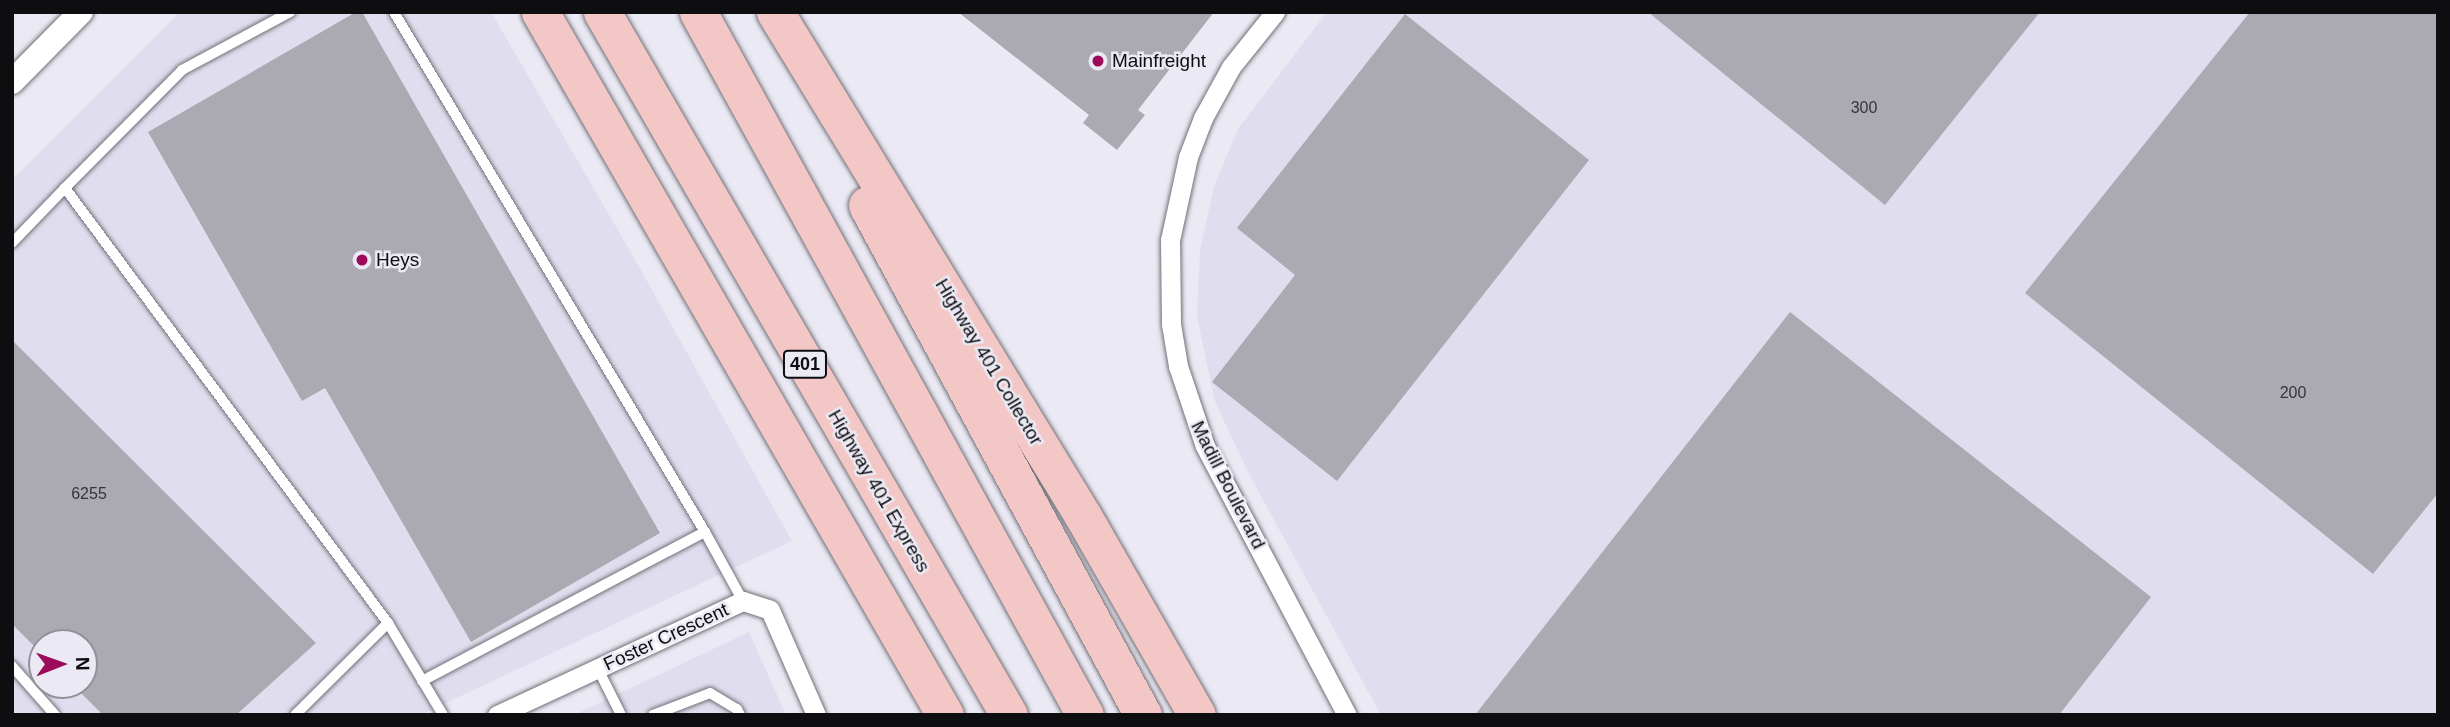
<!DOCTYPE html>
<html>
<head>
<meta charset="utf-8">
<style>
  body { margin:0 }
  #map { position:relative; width:2450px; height:727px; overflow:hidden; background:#ebe9f3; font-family:Helvetica,sans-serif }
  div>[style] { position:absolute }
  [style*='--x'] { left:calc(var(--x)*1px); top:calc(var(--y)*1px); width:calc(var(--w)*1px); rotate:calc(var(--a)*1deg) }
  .built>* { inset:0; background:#e0ddee }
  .building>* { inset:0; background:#aba9b2 }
  .roads { filter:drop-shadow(0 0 2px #727179) drop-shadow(0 0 2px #727179) }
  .service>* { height:10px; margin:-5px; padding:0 5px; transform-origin:5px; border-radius:5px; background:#fff }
  .minor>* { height:19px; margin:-9.5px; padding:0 9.5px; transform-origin:9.5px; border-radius:9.5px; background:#fff }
  .tertiary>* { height:24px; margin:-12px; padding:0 12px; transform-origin:12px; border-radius:12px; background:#fff }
  .motorway>* { height:37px; margin:-18.5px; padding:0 18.5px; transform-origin:18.5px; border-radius:18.5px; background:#f3c7c5 }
  .dots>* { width:19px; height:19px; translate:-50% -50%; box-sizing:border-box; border:4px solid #ebe9f3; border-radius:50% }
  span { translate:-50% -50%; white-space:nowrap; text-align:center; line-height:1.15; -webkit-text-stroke:5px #ebe9f3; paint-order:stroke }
  .number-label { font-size:16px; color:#353438 }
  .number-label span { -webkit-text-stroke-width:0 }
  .shield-label span { padding:2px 5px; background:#ebe9f3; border:2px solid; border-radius:5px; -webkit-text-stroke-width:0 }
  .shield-label { font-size:18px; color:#0e0d10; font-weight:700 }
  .poi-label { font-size:19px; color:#0e0d10 }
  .left { translate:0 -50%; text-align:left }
  .street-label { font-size:19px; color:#0e0d10 }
  .frame { position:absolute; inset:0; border:14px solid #0e0d10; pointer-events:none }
  .north { position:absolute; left:28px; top:629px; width:70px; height:70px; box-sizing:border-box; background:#ebe9f3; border:2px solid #939198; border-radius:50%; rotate:89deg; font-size:19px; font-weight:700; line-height:28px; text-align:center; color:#0e0d10 }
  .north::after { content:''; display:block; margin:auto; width:24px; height:32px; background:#9c0b5a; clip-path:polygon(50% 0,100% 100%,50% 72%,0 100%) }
</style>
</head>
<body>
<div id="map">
  <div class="built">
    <div style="clip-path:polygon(evenodd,180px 12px,491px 12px,633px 256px,792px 541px,420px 715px,12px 715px,12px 180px,180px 12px,42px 643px,84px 643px,84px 685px,42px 685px,42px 643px)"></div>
    <div style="clip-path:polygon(1327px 12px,2438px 12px,2438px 715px,1381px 715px,1251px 478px,1215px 402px,1197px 316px,1200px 251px,1214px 186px,1238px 129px)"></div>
    <div style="clip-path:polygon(749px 632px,786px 715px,574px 715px)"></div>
  </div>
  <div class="building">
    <div style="clip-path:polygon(356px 12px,362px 12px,660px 533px,471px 642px,325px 388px,302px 401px,148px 132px)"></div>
    <div style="clip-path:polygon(958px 12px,1214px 12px,1138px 110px,1145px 115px,1117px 150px,1083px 123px,1089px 115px)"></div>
    <div style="clip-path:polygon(1648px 12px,2040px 12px,1885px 205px)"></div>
    <div style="clip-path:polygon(2250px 12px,2438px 12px,2438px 493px,2373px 574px,2025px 293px)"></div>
    <div style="clip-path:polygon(1405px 14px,1589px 160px,1337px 481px,1212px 382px,1295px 275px,1237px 228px)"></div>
    <div style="clip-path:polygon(1790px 312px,2151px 597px,2059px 715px,1475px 715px)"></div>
    <div style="clip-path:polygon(12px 340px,316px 643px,236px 715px,103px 715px,73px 685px,84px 685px,84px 643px,42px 643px,42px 654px,12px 624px)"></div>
  </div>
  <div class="roads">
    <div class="service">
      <div style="--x:394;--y:12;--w:606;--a:59.12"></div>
      <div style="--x:65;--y:188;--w:166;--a:-45.2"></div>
      <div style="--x:182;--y:70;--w:123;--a:-28.2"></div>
      <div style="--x:12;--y:243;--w:76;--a:-46.1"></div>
      <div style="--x:65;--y:188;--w:542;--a:53.41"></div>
      <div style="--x:388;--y:623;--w:107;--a:59.1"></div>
      <div style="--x:12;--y:666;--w:65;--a:48.7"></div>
      <div style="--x:598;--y:669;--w:51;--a:63.4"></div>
      <div style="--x:422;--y:681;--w:320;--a:-27.8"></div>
      <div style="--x:705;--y:532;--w:79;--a:61.2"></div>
      <div style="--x:295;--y:715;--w:131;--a:-44.7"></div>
      <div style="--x:653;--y:715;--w:61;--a:-21.1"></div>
      <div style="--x:710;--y:693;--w:31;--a:31"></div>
      <div style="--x:737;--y:709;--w:7;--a:63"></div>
    </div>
    <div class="minor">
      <div style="--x:1275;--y:12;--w:70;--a:128.7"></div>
      <div style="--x:1231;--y:67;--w:58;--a:118.8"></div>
      <div style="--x:1203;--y:118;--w:42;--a:111"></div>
      <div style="--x:1188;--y:157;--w:85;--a:102.2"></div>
      <div style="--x:1170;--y:240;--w:84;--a:89.3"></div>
      <div style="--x:1171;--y:324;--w:43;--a:80.5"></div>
      <div style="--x:1178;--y:366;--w:84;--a:71.4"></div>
      <div style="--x:1205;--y:446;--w:304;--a:62.2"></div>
      <div style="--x:497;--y:715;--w:271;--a:-24.9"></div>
      <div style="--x:743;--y:601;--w:28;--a:18"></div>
      <div style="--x:770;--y:610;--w:115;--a:66.3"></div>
    </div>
    <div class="tertiary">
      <div style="--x:12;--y:82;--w:98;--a:-45.4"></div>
    </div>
    <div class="motorway">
      <div style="--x:540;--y:12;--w:811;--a:60.05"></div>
      <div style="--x:602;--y:12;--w:812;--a:59.93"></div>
      <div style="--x:698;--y:12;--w:802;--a:61.17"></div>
      <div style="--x:775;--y:12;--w:591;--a:58.57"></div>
      <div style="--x:1083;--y:516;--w:229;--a:60.2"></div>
      <div style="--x:867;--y:205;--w:580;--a:61.58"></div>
    </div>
  </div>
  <div class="dots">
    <div style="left:1098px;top:61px;background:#9c0b5a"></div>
    <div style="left:362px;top:260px;background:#9c0b5a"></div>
  </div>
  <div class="number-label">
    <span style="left:1864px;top:108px">300</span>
    <span style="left:2293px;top:393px">200</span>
    <span style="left:89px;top:494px">6255</span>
  </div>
  <div class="shield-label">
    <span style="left:805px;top:364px">401</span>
  </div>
  <div class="poi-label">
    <span class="left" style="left:1112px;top:61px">Mainfreight</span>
    <span class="left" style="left:376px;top:260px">Heys</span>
  </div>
  <div class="street-label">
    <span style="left:989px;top:362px;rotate:59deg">Highway 401 Collector</span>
    <span style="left:1228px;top:485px;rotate:63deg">Madill Boulevard</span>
    <span style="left:879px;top:491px;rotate:60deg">Highway 401 Express</span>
    <span style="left:666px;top:637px;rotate:-25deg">Foster Crescent</span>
  </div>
  <div class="frame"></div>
  <div class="north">N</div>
</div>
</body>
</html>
